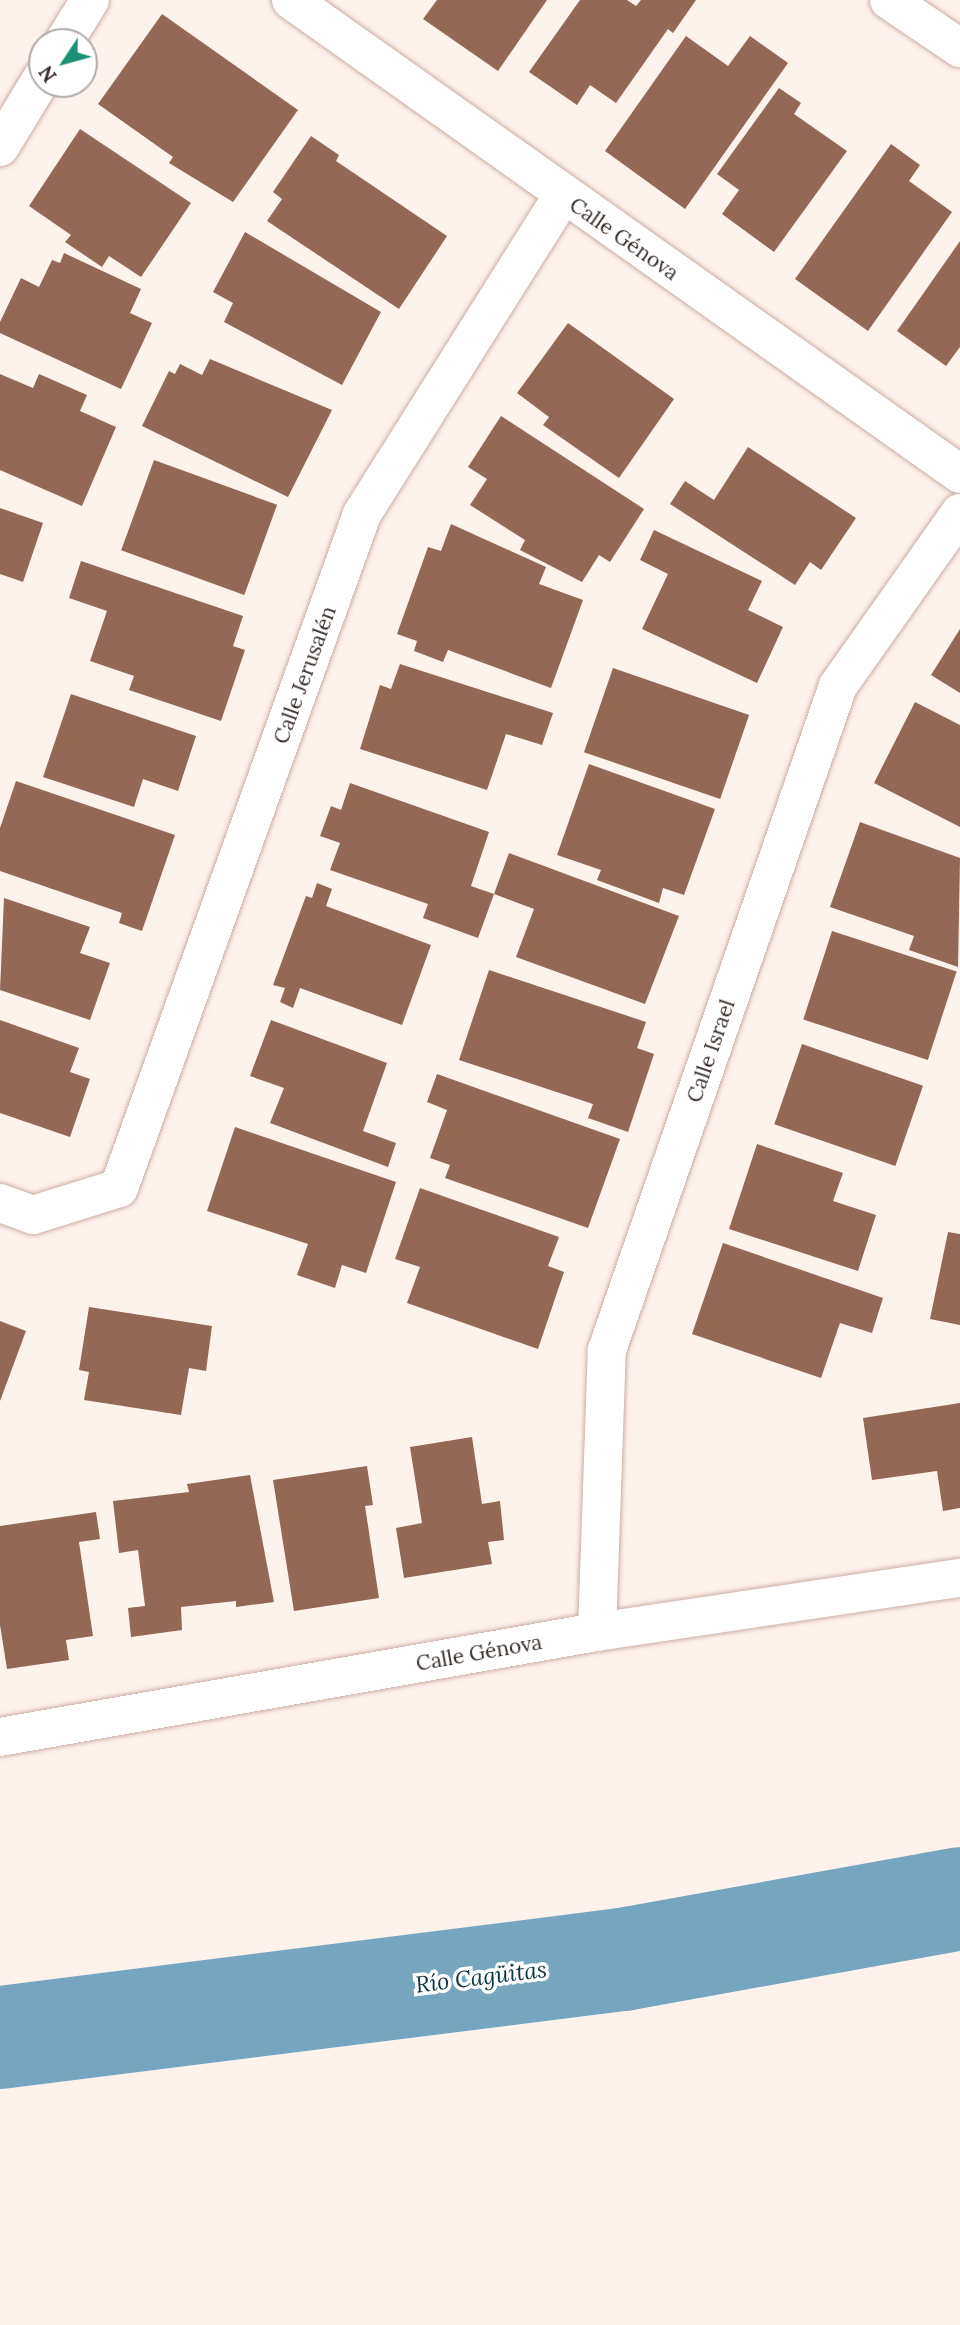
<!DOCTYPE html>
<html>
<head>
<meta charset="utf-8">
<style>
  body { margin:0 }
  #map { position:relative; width:960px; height:2325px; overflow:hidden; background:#fef2ed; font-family:Lora,serif }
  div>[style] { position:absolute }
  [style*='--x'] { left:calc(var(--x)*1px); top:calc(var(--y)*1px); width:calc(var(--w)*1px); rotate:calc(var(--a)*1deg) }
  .river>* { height:103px; margin:-51.5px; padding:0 51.5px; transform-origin:51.5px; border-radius:51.5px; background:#75a5bf }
  .building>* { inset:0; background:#956856; transform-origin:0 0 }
  .roads { filter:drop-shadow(0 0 2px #caaea3) drop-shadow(0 0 2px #caaea3) }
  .minor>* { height:38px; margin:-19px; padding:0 19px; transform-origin:19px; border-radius:19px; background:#fff }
  .major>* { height:38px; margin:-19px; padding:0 19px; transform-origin:19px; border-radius:19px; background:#fff }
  span { translate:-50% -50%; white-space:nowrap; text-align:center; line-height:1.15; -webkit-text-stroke:7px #fff; paint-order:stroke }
  .street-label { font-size:21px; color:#372c28 }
  .water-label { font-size:23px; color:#0b3649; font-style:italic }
  .north { position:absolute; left:28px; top:28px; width:70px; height:70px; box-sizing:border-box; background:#fff; border:2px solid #afaba9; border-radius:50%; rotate:234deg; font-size:19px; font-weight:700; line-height:28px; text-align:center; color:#372c28 }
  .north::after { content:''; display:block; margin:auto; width:24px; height:32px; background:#1b9176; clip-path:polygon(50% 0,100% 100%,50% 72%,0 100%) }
</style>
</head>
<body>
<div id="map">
  <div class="river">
    <div style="--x:0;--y:2037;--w:627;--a:-7.15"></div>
    <div style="--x:622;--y:1959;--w:343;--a:-10.2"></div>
  </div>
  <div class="building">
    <div style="clip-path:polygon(437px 0,547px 0,498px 71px,423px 19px)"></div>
    <div style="clip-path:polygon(580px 0,627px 0,636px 6px,641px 0,696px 0,673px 33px,668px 29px,616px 103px,590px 85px,577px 105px,529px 72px)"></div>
    <div style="clip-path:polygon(162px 14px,298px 110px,233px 202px,169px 163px,173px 157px,98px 104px)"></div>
    <div style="clip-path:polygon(686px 36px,728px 66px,750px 36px,788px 63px,685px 209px,605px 151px)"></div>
    <div style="clip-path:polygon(779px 88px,801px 103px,794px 114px,847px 151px,774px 252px,722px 214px,739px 190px,717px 174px)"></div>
    <div style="clip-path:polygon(80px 129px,191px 203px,141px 277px,109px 256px,102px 267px,65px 242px,71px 235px,29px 206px)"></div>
    <div style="clip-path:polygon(311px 136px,339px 155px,336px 161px,447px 236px,399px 309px,267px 221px,282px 199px,273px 192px)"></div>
    <div style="clip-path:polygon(891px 144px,920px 165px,909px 181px,952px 212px,868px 331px,795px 279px)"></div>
    <div style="clip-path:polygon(245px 232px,381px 312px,342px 385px,224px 322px,233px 303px,213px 292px)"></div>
    <div style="clip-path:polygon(960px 241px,960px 347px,946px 366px,897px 331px)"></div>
    <div style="clip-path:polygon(64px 253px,141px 289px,130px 313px,152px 323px,121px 389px,0 333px,0 322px,21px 278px,39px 287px,52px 260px,60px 263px)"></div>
    <div style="clip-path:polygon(568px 323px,674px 399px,619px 478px,543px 425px,549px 417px,517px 393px)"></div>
    <div style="clip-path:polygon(210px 359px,332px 410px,288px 497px,142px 426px,169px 371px,175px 374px,180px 364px,202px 375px)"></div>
    <div style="clip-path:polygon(0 374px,33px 388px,39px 374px,87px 395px,80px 411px,116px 427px,82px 506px,0 470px)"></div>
    <div style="clip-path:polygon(501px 416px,644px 509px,610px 562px,599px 555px,582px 582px,520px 550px,525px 540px,470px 505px,487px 479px,468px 467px)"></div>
    <div style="clip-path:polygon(748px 447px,856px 518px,821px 570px,810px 562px,795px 585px,670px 504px,685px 481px,714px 500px)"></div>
    <div style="left:154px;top:460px;width:131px;height:96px;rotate:20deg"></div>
    <div style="clip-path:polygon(0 508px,43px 523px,23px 582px,0 574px)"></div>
    <div style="clip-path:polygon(451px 524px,546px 567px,539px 584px,583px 600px,551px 688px,448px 650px,443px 662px,414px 651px,417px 641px,397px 634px,428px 547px,441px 551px)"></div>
    <div style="clip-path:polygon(654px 530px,762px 581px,748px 610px,783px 627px,757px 683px,642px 629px,668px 574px,640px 560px)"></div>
    <div style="clip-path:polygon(81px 561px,243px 616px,233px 646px,245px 650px,221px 721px,129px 690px,134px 676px,90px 661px,107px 611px,69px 598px)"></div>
    <div style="clip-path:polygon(960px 629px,960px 693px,931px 675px)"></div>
    <div style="clip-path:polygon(400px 664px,553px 713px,542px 745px,506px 734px,487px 790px,360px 749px,380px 685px,391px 689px)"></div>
    <div style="left:613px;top:668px;width:144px;height:89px;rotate:19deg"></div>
    <div style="clip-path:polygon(71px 694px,196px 736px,178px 791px,143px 779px,134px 807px,43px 777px)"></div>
    <div style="clip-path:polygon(915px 702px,960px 725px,960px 827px,874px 783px)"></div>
    <div style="clip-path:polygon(589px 764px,715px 809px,684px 895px,663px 888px,659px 903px,597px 880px,601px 870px,557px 855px)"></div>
    <div style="clip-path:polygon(16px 781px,175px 835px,142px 931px,119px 923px,122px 913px,0 871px,0 828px)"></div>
    <div style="clip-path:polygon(350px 783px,489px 832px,471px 886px,494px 894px,478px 938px,423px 918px,428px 904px,330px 870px,340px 843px,320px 836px,331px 806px,341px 810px)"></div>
    <div style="clip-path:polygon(860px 822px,960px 858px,958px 967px,909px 950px,914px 936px,830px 907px)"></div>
    <div style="clip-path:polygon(509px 853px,679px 916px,645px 1004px,516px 957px,534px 909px,494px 894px)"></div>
    <div style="clip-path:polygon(317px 883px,332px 889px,326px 906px,431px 945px,402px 1025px,300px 988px,293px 1008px,280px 1002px,285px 988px,273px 985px,306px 896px,312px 898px)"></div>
    <div style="clip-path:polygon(4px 898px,90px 927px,80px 953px,110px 963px,90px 1020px,0 990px)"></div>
    <div style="left:832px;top:931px;width:131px;height:93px;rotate:18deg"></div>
    <div style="clip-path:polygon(489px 970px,646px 1022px,637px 1048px,654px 1054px,628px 1132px,588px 1118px,593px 1104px,459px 1060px)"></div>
    <div style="clip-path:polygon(0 1020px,79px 1048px,70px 1072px,90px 1079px,70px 1137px,0 1113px)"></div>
    <div style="clip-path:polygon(271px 1020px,387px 1063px,363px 1131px,396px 1143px,388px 1167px,270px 1123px,284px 1088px,250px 1076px)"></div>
    <div style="left:802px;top:1044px;width:128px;height:85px;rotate:19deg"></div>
    <div style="clip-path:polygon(437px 1074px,620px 1139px,588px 1228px,445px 1178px,450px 1165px,430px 1158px,447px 1110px,427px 1102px)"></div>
    <div style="clip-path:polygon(235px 1127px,396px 1182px,366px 1273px,342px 1265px,335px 1288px,297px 1275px,308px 1244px,207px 1211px)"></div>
    <div style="clip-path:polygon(757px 1144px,843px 1173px,833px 1201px,876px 1215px,858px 1271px,729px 1229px)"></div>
    <div style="clip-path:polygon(420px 1188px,559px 1237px,548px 1266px,564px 1272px,538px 1349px,407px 1303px,420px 1267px,395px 1259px)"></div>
    <div style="clip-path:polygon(948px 1232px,960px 1234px,960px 1325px,930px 1319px)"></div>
    <div style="clip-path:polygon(723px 1243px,883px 1298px,872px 1333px,840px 1323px,821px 1378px,692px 1334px)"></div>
    <div style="clip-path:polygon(89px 1307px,212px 1326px,206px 1371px,189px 1368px,181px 1415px,84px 1400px,89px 1372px,79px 1370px)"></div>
    <div style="clip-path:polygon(0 1321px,26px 1331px,0 1401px)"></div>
    <div style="clip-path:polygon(960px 1403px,960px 1508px,943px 1511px,937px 1471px,872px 1480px,863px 1418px)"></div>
    <div style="clip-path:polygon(472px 1437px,482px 1504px,500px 1501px,504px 1540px,488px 1542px,492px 1564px,404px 1578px,396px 1528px,422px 1523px,410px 1447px)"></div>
    <div style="clip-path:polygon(367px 1466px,373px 1505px,365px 1506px,379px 1598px,294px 1611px,273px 1480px)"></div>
    <div style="clip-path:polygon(250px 1475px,274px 1602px,236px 1607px,236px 1601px,181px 1607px,182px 1630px,131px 1637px,128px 1608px,145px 1606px,138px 1550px,119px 1553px,113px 1501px,189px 1492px,187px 1484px)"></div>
    <div style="clip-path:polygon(96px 1512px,100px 1539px,79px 1542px,93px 1636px,66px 1640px,69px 1660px,7px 1669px,0 1625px,0 1526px)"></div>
  </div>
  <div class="roads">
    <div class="minor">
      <div style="--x:291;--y:0;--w:820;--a:35.32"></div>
      <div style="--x:64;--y:42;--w:49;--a:-58.2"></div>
      <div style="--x:0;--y:147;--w:81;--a:-58.7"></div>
      <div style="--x:0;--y:1203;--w:35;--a:20"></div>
      <div style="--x:33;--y:1215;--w:90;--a:-17.4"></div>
      <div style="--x:119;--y:1188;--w:716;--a:-70.17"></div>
      <div style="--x:362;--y:514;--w:376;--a:-57.8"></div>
      <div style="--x:597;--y:1632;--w:282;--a:-88"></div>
      <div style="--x:607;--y:1350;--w:703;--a:-70.82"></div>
      <div style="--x:838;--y:686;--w:212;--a:-54.8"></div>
      <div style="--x:0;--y:1737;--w:606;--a:-9.98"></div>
      <div style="--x:597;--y:1632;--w:367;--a:-8.5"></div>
    </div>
    <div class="major">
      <div style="--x:889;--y:0;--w:86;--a:34.1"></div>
    </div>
  </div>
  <div class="street-label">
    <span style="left:624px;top:239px;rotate:35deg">Calle Génova</span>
    <span style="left:305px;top:675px;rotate:-70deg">Calle Jerusalén</span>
    <span style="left:711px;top:1051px;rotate:-71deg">Calle Israel</span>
    <span style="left:479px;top:1653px;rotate:-10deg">Calle Génova</span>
  </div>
  <div class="water-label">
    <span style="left:481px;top:1977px;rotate:-7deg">Río Cagüitas</span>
  </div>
  <div class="north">N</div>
</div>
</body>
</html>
